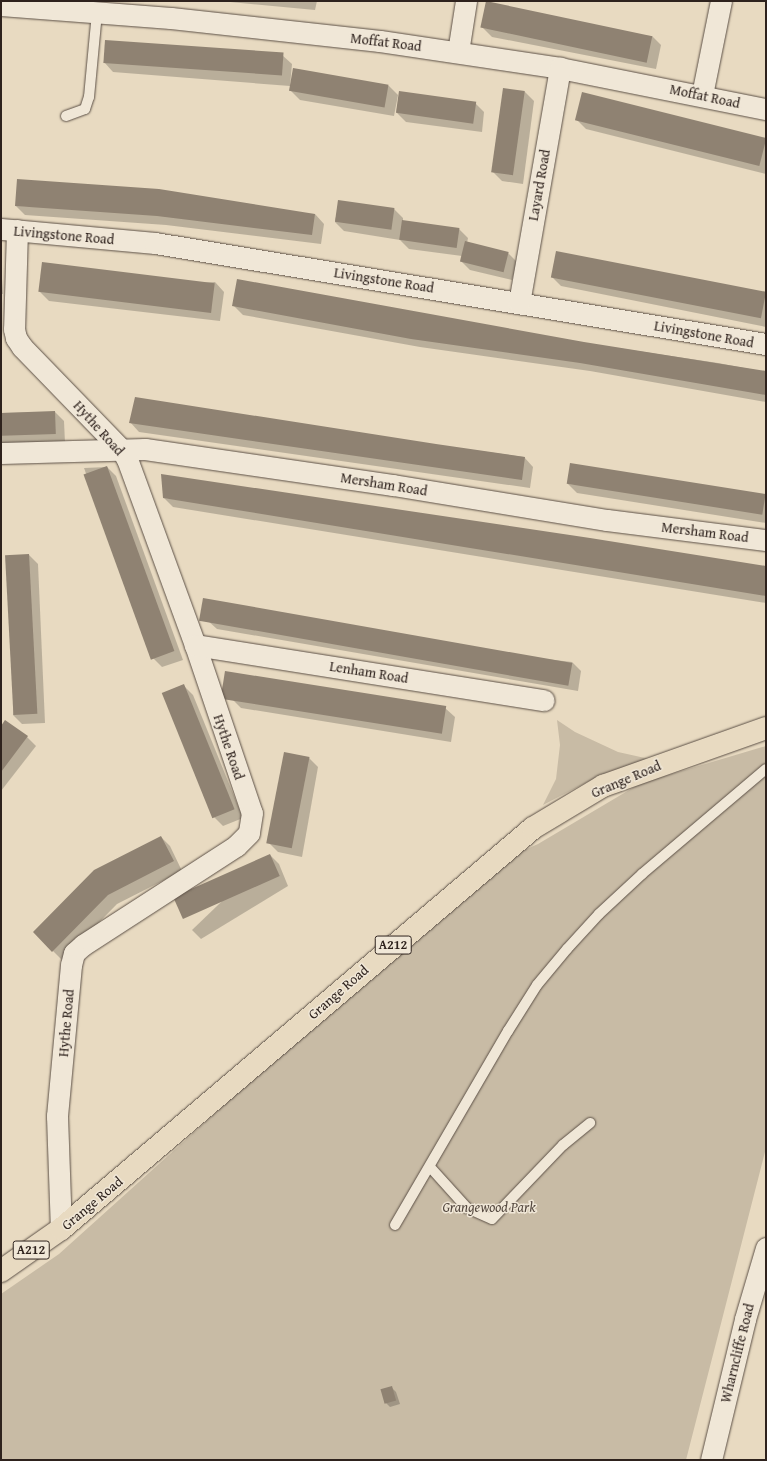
<!DOCTYPE html>
<html>
<head>
<meta charset="utf-8">
<style>
  body { margin:0 }
  #map { position:relative; width:767px; height:1461px; overflow:hidden; background:#e8dac1; font-family:"Gentium Book Plus",serif }
  div>[style] { position:absolute }
  [style*='--x'] { left:calc(var(--x)*1px); top:calc(var(--y)*1px); width:calc(var(--w)*1px); rotate:calc(var(--a)*1deg) }
  .green>* { inset:0; background:#c8bba5 }
  .shadow>* { inset:0; background:#0003 }
  .building>* { inset:0; background:#8f8272; transform-origin:0 0 }
  .roads { filter:drop-shadow(0 0 1px #5c5046) drop-shadow(0 0 1px #5c5046) }
  .service>* { height:10px; margin:-5px; padding:0 5px; transform-origin:5px; border-radius:5px; background:#f0e7d7 }
  .minor>* { height:21px; margin:-10.5px; padding:0 10.5px; transform-origin:10.5px; border-radius:10.5px; background:#f0e7d7 }
  .primary>* { height:22px; margin:-11px; padding:0 11px; transform-origin:11px; border-radius:11px; background:#e8dac1 }
  span { translate:-50% -50%; white-space:nowrap; text-align:center; line-height:1.15; -webkit-text-stroke:3px #f0e7d7; paint-order:stroke }
  .shield-label span { padding:1px 3px; background:#f0e7d7; border:1px solid; border-radius:3px; -webkit-text-stroke-width:0 }
  .shield-label { font-size:13px; color:#2e221d; font-weight:700 }
  .street-label { font-size:14px; color:#2e221d }
  .park-label { font-size:14px; color:#54483f; font-style:italic }
  .frame { position:absolute; inset:0; border:2px solid #2e221d; pointer-events:none }
</style>
</head>
<body>
<div id="map">
  <div class="green">
    <div style="clip-path:polygon(557px 720px,575px 732px,618px 752px,654px 760px,597px 777px,543px 805px,556px 779px,560px 745px)"></div>
    <div style="clip-path:polygon(766px 746px,766px 1148px,686px 1460px,1px 1460px,1px 1294px,59px 1254px,472px 882px,509px 857px,538px 844px,641px 783px)"></div>
  </div>
  <div class="shadow">
    <div style="clip-path:polygon(220px 1px,317px 1px,315px 10px)"></div>
    <div style="clip-path:polygon(483px 28px,652px 36px,661px 45px,656px 69px,492px 37px)"></div>
    <div style="clip-path:polygon(282px 55px,292px 64px,290px 86px,113px 72px,104px 62px)"></div>
    <div style="clip-path:polygon(389px 86px,398px 95px,394px 116px,300px 100px,291px 91px)"></div>
    <div style="clip-path:polygon(504px 90px,525px 92px,534px 101px,523px 184px,502px 181px,493px 172px)"></div>
    <div style="clip-path:polygon(475px 103px,484px 112px,482px 132px,406px 122px,397px 113px)"></div>
    <div style="clip-path:polygon(577px 120px,766px 139px,766px 174px,586px 129px)"></div>
    <div style="clip-path:polygon(339px 201px,394px 209px,403px 218px,403px 221px,459px 229px,468px 238px,467px 243px,508px 253px,517px 262px,512px 280px,470px 270px,461px 261px,462px 256px,409px 249px,400px 240px,344px 231px,335px 222px)"></div>
    <div style="clip-path:polygon(16px 206px,315px 214px,324px 224px,321px 244px,166px 225px,25px 215px)"></div>
    <div style="clip-path:polygon(1px 263px,3px 294px,1px 294px)"></div>
    <div style="clip-path:polygon(552px 277px,766px 294px,766px 327px,561px 286px)"></div>
    <div style="clip-path:polygon(215px 282px,224px 292px,220px 321px,49px 301px,40px 292px)"></div>
    <div style="clip-path:polygon(234px 306px,584px 343px,718px 363px,766px 372px,766px 402px,590px 371px,420px 347px,243px 315px)"></div>
    <div style="clip-path:polygon(55px 412px,64px 421px,65px 443px,1px 445px,1px 413px)"></div>
    <div style="clip-path:polygon(130px 422px,435px 445px,524px 457px,533px 467px,530px 488px,139px 432px)"></div>
    <div style="clip-path:polygon(107px 467px,116px 476px,183px 660px,162px 667px,153px 658px,84px 468px)"></div>
    <div style="clip-path:polygon(568px 484px,766px 495px,766px 523px,577px 493px)"></div>
    <div style="clip-path:polygon(164px 498px,766px 567px,766px 603px,173px 507px)"></div>
    <div style="clip-path:polygon(29px 555px,38px 564px,45px 723px,22px 724px,13px 715px)"></div>
    <div style="clip-path:polygon(207px 620px,572px 662px,581px 671px,578px 691px,217px 629px)"></div>
    <div style="clip-path:polygon(184px 686px,193px 695px,243px 818px,223px 826px,214px 817px)"></div>
    <div style="clip-path:polygon(231px 698px,445px 708px,455px 717px,451px 742px,241px 708px)"></div>
    <div style="clip-path:polygon(1px 727px,27px 737px,36px 746px,1px 791px)"></div>
    <div style="clip-path:polygon(309px 758px,318px 767px,302px 857px,278px 852px,269px 843px)"></div>
    <div style="clip-path:polygon(161px 837px,170px 846px,182px 871px,117px 904px,62px 960px,34px 932px)"></div>
    <div style="clip-path:polygon(270px 855px,279px 864px,288px 886px,201px 939px,192px 930px)"></div>
    <div style="clip-path:polygon(392px 1388px,396px 1392px,400px 1404px,390px 1407px,386px 1403px,382px 1391px)"></div>
  </div>
  <div class="building">
    <div style="left:486px;top:1px;width:170px;height:27px;rotate:12deg"></div>
    <div style="left:105px;top:40px;width:179px;height:23px;rotate:4deg"></div>
    <div style="left:293px;top:68px;width:97px;height:23px;rotate:10deg"></div>
    <div style="left:503px;top:88px;width:22px;height:85px;rotate:8deg"></div>
    <div style="left:399px;top:91px;width:78px;height:22px;rotate:8deg"></div>
    <div style="left:582px;top:92px;width:190px;height:29px;rotate:14deg"></div>
    <div style="clip-path:polygon(17px 179px,159px 189px,315px 214px,312px 235px,157px 216px,15px 206px)"></div>
    <div style="left:338px;top:200px;width:57px;height:22px;rotate:8deg"></div>
    <div style="left:402px;top:220px;width:58px;height:20px;rotate:8deg"></div>
    <div style="left:465px;top:241px;width:45px;height:21px;rotate:14deg"></div>
    <div style="left:556px;top:251px;width:214px;height:27px;rotate:11deg"></div>
    <div style="left:42px;top:262px;width:174px;height:30px;rotate:7deg"></div>
    <div style="clip-path:polygon(237px 279px,584px 342px,766px 371px,766px 395px,580px 363px,411px 339px,232px 306px)"></div>
    <div style="clip-path:polygon(135px 397px,436px 444px,525px 457px,522px 480px,129px 423px)"></div>
    <div style="left:55px;top:411px;width:23px;height:54px;rotate:88deg"></div>
    <div style="left:570px;top:463px;width:198px;height:21px;rotate:9deg"></div>
    <div style="left:107px;top:466px;width:197px;height:25px;rotate:70deg"></div>
    <div style="clip-path:polygon(161px 474px,590px 538px,766px 566px,766px 596px,163px 498px)"></div>
    <div style="left:29px;top:554px;width:160px;height:24px;rotate:87deg"></div>
    <div style="left:203px;top:598px;width:375px;height:23px;rotate:10deg"></div>
    <div style="left:225px;top:671px;width:224px;height:28px;rotate:9deg"></div>
    <div style="left:184px;top:684px;width:135px;height:24px;rotate:68deg"></div>
    <div style="clip-path:polygon(5px 720px,28px 736px,1px 772px,1px 726px)"></div>
    <div style="left:284px;top:752px;width:26px;height:93px;rotate:11deg"></div>
    <div style="clip-path:polygon(161px 836px,174px 861px,108px 895px,52px 952px,33px 932px,94px 870px)"></div>
    <div style="left:270px;top:854px;width:24px;height:106px;rotate:66deg"></div>
    <div style="left:392px;top:1386px;width:15px;height:12px;rotate:74deg"></div>
  </div>
  <div class="roads">
    <div class="service">
      <div style="--x:66;--y:116;--w:20;--a:-20"></div>
      <div style="--x:85;--y:109;--w:13;--a:-72"></div>
      <div style="--x:89;--y:97;--w:84;--a:-84.6"></div>
      <div style="--x:430;--y:1167;--w:55;--a:47.9"></div>
      <div style="--x:467;--y:1208;--w:27;--a:24"></div>
      <div style="--x:492;--y:1219;--w:103;--a:-46.2"></div>
      <div style="--x:563;--y:1145;--w:35;--a:-39"></div>
      <div style="--x:395;--y:1225;--w:225;--a:-59.8"></div>
      <div style="--x:508;--y:1031;--w:54;--a:-57.8"></div>
      <div style="--x:537;--y:985;--w:47;--a:-50.2"></div>
      <div style="--x:567;--y:949;--w:47;--a:-47.6"></div>
      <div style="--x:599;--y:914;--w:59;--a:-42.9"></div>
      <div style="--x:642;--y:874;--w:162;--a:-40.3"></div>
    </div>
    <div class="minor">
      <div style="--x:1;--y:5;--w:170;--a:4.4"></div>
      <div style="--x:171;--y:18;--w:210;--a:6.3"></div>
      <div style="--x:380;--y:41;--w:182;--a:8.5"></div>
      <div style="--x:560;--y:68;--w:210;--a:11.3"></div>
      <div style="--x:458;--y:52;--w:52;--a:-81.1"></div>
      <div style="--x:702;--y:95;--w:96;--a:-78.6"></div>
      <div style="--x:1;--y:229;--w:155;--a:5.2"></div>
      <div style="--x:155;--y:243;--w:619;--a:9.39"></div>
      <div style="--x:17;--y:230;--w:99;--a:91.7"></div>
      <div style="--x:14;--y:329;--w:9;--a:77"></div>
      <div style="--x:16;--y:338;--w:11;--a:56"></div>
      <div style="--x:22;--y:347;--w:142;--a:45.9"></div>
      <div style="--x:121;--y:449;--w:12;--a:59"></div>
      <div style="--x:127;--y:459;--w:198;--a:69.9"></div>
      <div style="--x:195;--y:645;--w:177;--a:71.3"></div>
      <div style="--x:252;--y:813;--w:20;--a:99"></div>
      <div style="--x:249;--y:833;--w:18;--a:135"></div>
      <div style="--x:236;--y:846;--w:182;--a:147.1"></div>
      <div style="--x:83;--y:945;--w:12;--a:138"></div>
      <div style="--x:74;--y:953;--w:12;--a:104"></div>
      <div style="--x:71;--y:965;--w:152;--a:95.3"></div>
      <div style="--x:57;--y:1116;--w:113;--a:88"></div>
      <div style="--x:519;--y:303;--w:239;--a:-80.1"></div>
      <div style="--x:1;--y:453;--w:144;--a:-1.6"></div>
      <div style="--x:145;--y:449;--w:251;--a:8.3"></div>
      <div style="--x:393;--y:485;--w:217;--a:9.3"></div>
      <div style="--x:607;--y:520;--w:160;--a:7.2"></div>
      <div style="--x:195;--y:645;--w:353;--a:9"></div>
      <div style="--x:711;--y:1460;--w:145;--a:-76.4"></div>
      <div style="--x:745;--y:1319;--w:74;--a:-73.5"></div>
    </div>
    <div class="primary">
      <div style="--x:1;--y:1271;--w:73;--a:-35"></div>
      <div style="--x:61;--y:1229;--w:619;--a:-40.35"></div>
      <div style="--x:533;--y:828;--w:82;--a:-31"></div>
      <div style="--x:603;--y:786;--w:173;--a:-19.6"></div>
    </div>
  </div>
  <div class="shield-label">
    <span style="left:393px;top:945px">A212</span>
    <span style="left:31px;top:1250px">A212</span>
  </div>
  <div class="street-label">
    <span style="left:386px;top:42px;rotate:7deg">Moffat Road</span>
    <span style="left:705px;top:96px;rotate:12deg">Moffat Road</span>
    <span style="left:539px;top:185px;rotate:-80deg">Layard Road</span>
    <span style="left:64px;top:235px;rotate:5deg">Livingstone Road</span>
    <span style="left:384px;top:280px;rotate:9deg">Livingstone Road</span>
    <span style="left:704px;top:334px;rotate:10deg">Livingstone Road</span>
    <span style="left:99px;top:428px;rotate:48deg">Hythe Road</span>
    <span style="left:384px;top:484px;rotate:9deg">Mersham Road</span>
    <span style="left:705px;top:532px;rotate:7deg">Mersham Road</span>
    <span style="left:369px;top:672px;rotate:9deg">Lenham Road</span>
    <span style="left:229px;top:747px;rotate:71deg">Hythe Road</span>
    <span style="left:626px;top:779px;rotate:-23deg">Grange Road</span>
    <span style="left:338px;top:992px;rotate:-41deg">Grange Road</span>
    <span style="left:66px;top:1023px;rotate:-85deg">Hythe Road</span>
    <span style="left:92px;top:1203px;rotate:-40deg">Grange Road</span>
    <span style="left:737px;top:1353px;rotate:-76deg">Wharncliffe Road</span>
  </div>
  <div class="park-label">
    <span style="left:489px;top:1207px">Grangewood Park</span>
  </div>
  <div class="frame"></div>
</div>
</body>
</html>
